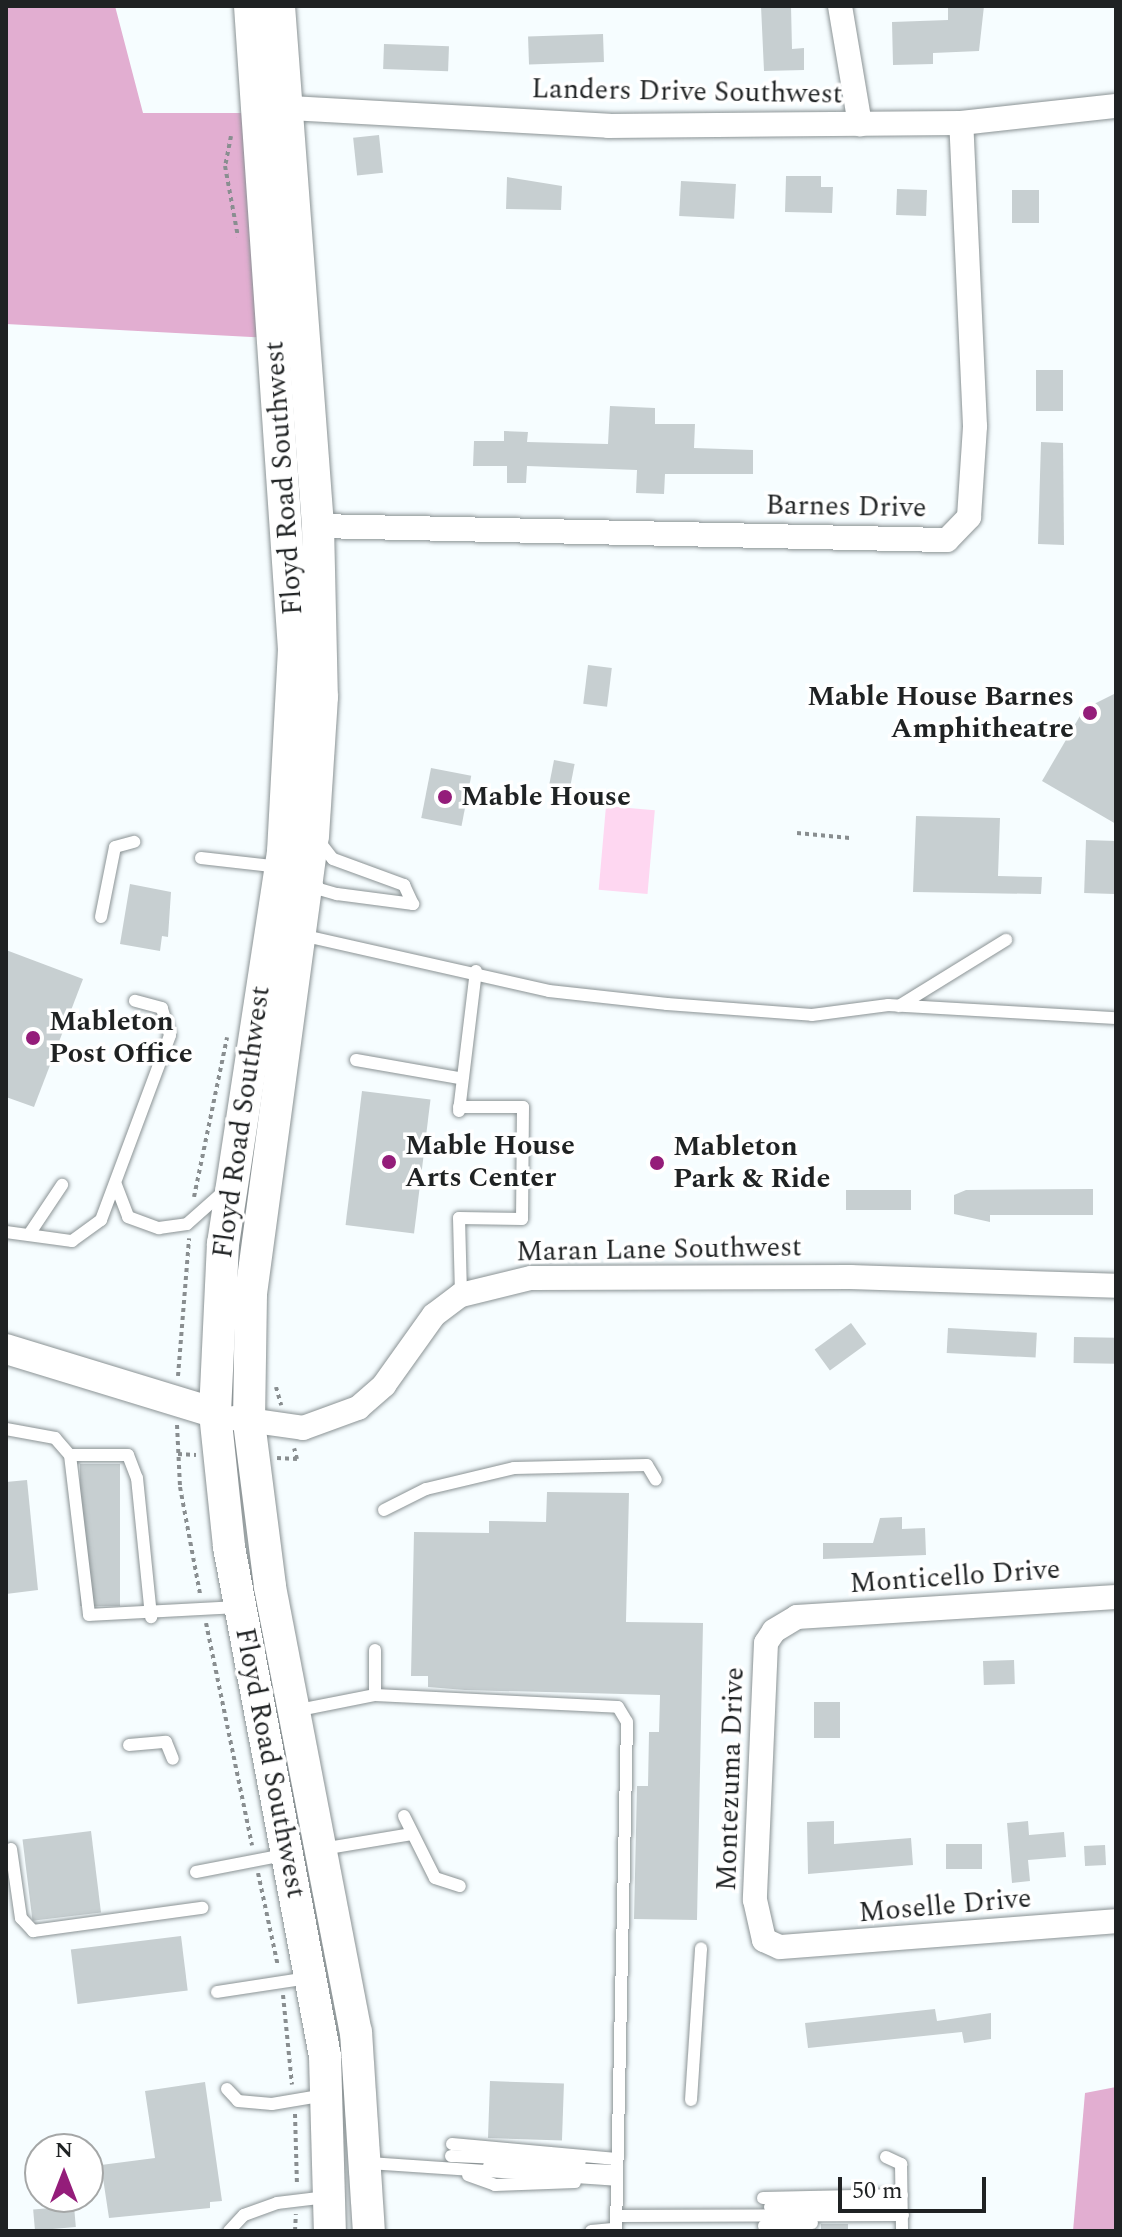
<!DOCTYPE html>
<html>
<head>
<meta charset="utf-8">
<style>
  body { margin:0 }
  #map { position:relative; width:1122px; height:2237px; overflow:hidden; background:#f6fdff; font-family:Spectral,serif }
  div>[style] { position:absolute }
  [style*='--x'] { left:calc(var(--x)*1px); top:calc(var(--y)*1px); width:calc(var(--w)*1px); rotate:calc(var(--a)*1deg) }
  .green>* { inset:0; background:#fed7f1; transform-origin:0 0 }
  .forest>* { inset:0; background:#e2aed1 }
  .building>* { inset:0; background:#c7cfd1; transform-origin:0 0 }
  .path>* { height:4px; margin-top:-2px; transform-origin:0; background:repeating-linear-gradient(90deg,#898e90 0 4px,transparent 0 8px) }
  .roads { filter:drop-shadow(0 0 2px #8b9395) drop-shadow(0 0 2px #8b9395) }
  .service>* { height:12px; margin:-6px; padding:0 6px; transform-origin:6px; border-radius:6px; background:#fff }
  .minor>* { height:24px; margin:-12px; padding:0 12px; transform-origin:12px; border-radius:12px; background:#fff }
  .tertiary>* { height:30px; margin:-15px; padding:0 15px; transform-origin:15px; border-radius:15px; background:#fff }
  .secondary>* { height:32px; margin:-16px; padding:0 16px; transform-origin:16px; border-radius:16px; background:#fff }
  .dots>* { width:22px; height:22px; translate:-50% -50%; box-sizing:border-box; border:4px solid #fff; border-radius:50% }
  span { translate:-50% -50%; white-space:nowrap; text-align:center; line-height:1.15; -webkit-text-stroke:7px #fff; paint-order:stroke }
  .street-label { font-size:28px; color:#1f2223 }
  .poi-label { font-size:28px; color:#1f2223; font-weight:700 }
  .right { translate:-100% -50%; text-align:right }
  .left { translate:0 -50%; text-align:left }
  .frame { position:absolute; inset:0; border:8px solid #1f2223; pointer-events:none }
  .north { position:absolute; left:24px; top:2133px; width:80px; height:80px; box-sizing:border-box; background:#fff; border:2px solid #a5a7a7; border-radius:50%; rotate:0deg; font-size:22px; font-weight:700; line-height:32px; text-align:center; color:#1f2223 }
  .north::after { content:''; display:block; margin:auto; width:28px; height:36px; background:#941d7a; clip-path:polygon(50% 0,100% 100%,50% 72%,0 100%) }
  .scale { position:absolute; left:838px; top:2177px; width:148px; height:36px; box-sizing:border-box; border:4px solid #1f2223; border-top:0; padding-left:10px; font-size:24px; line-height:28px; white-space:nowrap; color:#1f2223; -webkit-text-stroke:6px #fff; paint-order:stroke }
</style>
</head>
<body>
<div id="map">
  <div class="green">
    <div style="left:606px;top:806px;width:49px;height:84px;rotate:5deg"></div>
  </div>
  <div class="forest">
    <div style="clip-path:polygon(6px 6px,115px 6px,143px 113px,297px 113px,310px 340px,6px 324px)"></div>
    <div style="clip-path:polygon(1116px 2087px,1116px 2231px,1073px 2231px,1085px 2093px)"></div>
  </div>
  <div class="building">
    <div style="clip-path:polygon(761px 6px,791px 6px,792px 49px,804px 48px,804px 70px,764px 71px)"></div>
    <div style="clip-path:polygon(948px 6px,984px 6px,979px 51px,933px 53px,933px 64px,893px 65px,892px 22px,948px 20px)"></div>
    <div style="left:603px;top:34px;width:28px;height:75px;rotate:88deg"></div>
    <div style="left:384px;top:44px;width:65px;height:25px;rotate:2deg"></div>
    <div style="left:379px;top:135px;width:38px;height:26px;rotate:84deg"></div>
    <div style="clip-path:polygon(786px 176px,821px 176px,821px 187px,833px 187px,832px 213px,785px 212px)"></div>
    <div style="clip-path:polygon(507px 177px,562px 186px,561px 210px,506px 209px)"></div>
    <div style="left:681px;top:181px;width:55px;height:35px;rotate:3deg"></div>
    <div style="left:897px;top:189px;width:30px;height:26px;rotate:2deg"></div>
    <div style="left:1012px;top:190px;width:27px;height:33px"></div>
    <div style="left:1036px;top:370px;width:27px;height:41px"></div>
    <div style="clip-path:polygon(610px 406px,655px 408px,655px 424px,695px 424px,694px 448px,753px 450px,753px 474px,665px 474px,664px 494px,636px 493px,637px 470px,527px 466px,526px 483px,507px 483px,507px 466px,473px 466px,474px 441px,504px 441px,504px 431px,528px 432px,527px 442px,608px 444px)"></div>
    <div style="clip-path:polygon(1041px 442px,1063px 443px,1064px 545px,1038px 544px)"></div>
    <div style="left:588px;top:665px;width:24px;height:39px;rotate:7deg"></div>
    <div style="clip-path:polygon(1116px 693px,1116px 824px,1042px 781px,1084px 709px)"></div>
    <div style="left:554px;top:760px;width:21px;height:28px;rotate:11deg"></div>
    <div style="left:431px;top:768px;width:41px;height:51px;rotate:11deg"></div>
    <div style="clip-path:polygon(916px 816px,1000px 818px,998px 876px,1042px 877px,1041px 894px,913px 892px)"></div>
    <div style="left:1086px;top:840px;width:30px;height:53px;rotate:2deg"></div>
    <div style="clip-path:polygon(130px 884px,171px 892px,168px 937px,162px 936px,160px 951px,120px 944px)"></div>
    <div style="clip-path:polygon(6px 950px,83px 979px,34px 1107px,6px 1097px)"></div>
    <div style="left:362px;top:1091px;width:69px;height:135px;rotate:7deg"></div>
    <div style="clip-path:polygon(1093px 1189px,1093px 1215px,990px 1215px,990px 1222px,954px 1214px,954px 1195px,966px 1190px)"></div>
    <div style="left:846px;top:1190px;width:65px;height:20px"></div>
    <div style="left:851px;top:1323px;width:26px;height:45px;rotate:54deg"></div>
    <div style="left:948px;top:1328px;width:89px;height:25px;rotate:3deg"></div>
    <div style="left:1074px;top:1337px;width:42px;height:26px;rotate:1deg"></div>
    <div style="left:80px;top:1464px;width:40px;height:142px"></div>
    <div style="clip-path:polygon(27px 1480px,38px 1590px,6px 1594px,6px 1482px)"></div>
    <div style="clip-path:polygon(547px 1492px,629px 1493px,626px 1622px,703px 1623px,697px 1920px,634px 1919px,637px 1786px,648px 1786px,649px 1732px,659px 1732px,660px 1695px,465px 1690px,428px 1687px,428px 1676px,411px 1676px,414px 1532px,489px 1533px,489px 1521px,546px 1522px)"></div>
    <div style="clip-path:polygon(902px 1517px,902px 1529px,925px 1528px,926px 1555px,823px 1559px,823px 1543px,873px 1543px,880px 1518px)"></div>
    <div style="left:1014px;top:1660px;width:24px;height:31px;rotate:88deg"></div>
    <div style="left:814px;top:1702px;width:26px;height:36px"></div>
    <div style="clip-path:polygon(834px 1821px,834px 1844px,911px 1838px,913px 1865px,808px 1874px,807px 1822px)"></div>
    <div style="clip-path:polygon(1028px 1821px,1029px 1835px,1064px 1832px,1066px 1857px,1028px 1860px,1030px 1881px,1012px 1883px,1007px 1823px)"></div>
    <div style="left:91px;top:1831px;width:82px;height:69px;rotate:83deg"></div>
    <div style="left:946px;top:1844px;width:36px;height:25px"></div>
    <div style="left:1105px;top:1845px;width:20px;height:21px;rotate:87deg"></div>
    <div style="left:181px;top:1936px;width:55px;height:111px;rotate:83deg"></div>
    <div style="clip-path:polygon(935px 2009px,937px 2021px,991px 2013px,991px 2039px,964px 2043px,962px 2032px,808px 2048px,805px 2023px)"></div>
    <div style="left:490px;top:2081px;width:74px;height:57px;rotate:2deg"></div>
    <div style="clip-path:polygon(205px 2082px,222px 2201px,210px 2202px,210px 2208px,109px 2218px,101px 2165px,155px 2158px,145px 2091px)"></div>
    <div style="left:74px;top:2206px;width:21px;height:41px;rotate:85deg"></div>
    <div style="left:821px;top:2224px;width:27px;height:8px"></div>
  </div>
  <div class="path">
    <div style="--x:231;--y:136;--w:31;--a:101"></div>
    <div style="--x:225;--y:166;--w:72;--a:79.6"></div>
    <div style="--x:797;--y:833;--w:53;--a:5.4"></div>
    <div style="--x:194;--y:1197;--w:163;--a:-78.3"></div>
    <div style="--x:178;--y:1376;--w:138;--a:-85.4"></div>
    <div style="--x:276;--y:1387;--w:19;--a:74"></div>
    <div style="--x:177;--y:1425;--w:62;--a:87.2"></div>
    <div style="--x:180;--y:1487;--w:109;--a:79.4"></div>
    <div style="--x:178;--y:1454;--w:18;--a:3"></div>
    <div style="--x:277;--y:1458;--w:20;--a:3"></div>
    <div style="--x:297;--y:1459;--w:11;--a:-105"></div>
    <div style="--x:206;--y:1623;--w:227;--a:78.3"></div>
    <div style="--x:258;--y:1873;--w:95;--a:77.9"></div>
    <div style="--x:283;--y:1995;--w:90;--a:84.3"></div>
    <div style="--x:295;--y:2114;--w:71;--a:88.4"></div>
    <div style="--x:295;--y:2231;--w:17;--a:-87"></div>
  </div>
  <div class="roads">
    <div class="service">
      <div style="--x:318;--y:840;--w:24;--a:52"></div>
      <div style="--x:333;--y:859;--w:76;--a:20.1"></div>
      <div style="--x:404;--y:885;--w:21;--a:65"></div>
      <div style="--x:201;--y:858;--w:80;--a:6.5"></div>
      <div style="--x:313;--y:878;--w:13;--a:61"></div>
      <div style="--x:319;--y:889;--w:19;--a:16"></div>
      <div style="--x:337;--y:894;--w:77;--a:7.5"></div>
      <div style="--x:101;--y:917;--w:71;--a:-78.7"></div>
      <div style="--x:115;--y:847;--w:20;--a:-15"></div>
      <div style="--x:301;--y:935;--w:254;--a:12.7"></div>
      <div style="--x:549;--y:991;--w:119;--a:6.3"></div>
      <div style="--x:667;--y:1004;--w:145;--a:4.3"></div>
      <div style="--x:812;--y:1015;--w:77;--a:-7.5"></div>
      <div style="--x:888;--y:1005;--w:228;--a:3.3"></div>
      <div style="--x:899;--y:1006;--w:126;--a:-31.7"></div>
      <div style="--x:356;--y:1060;--w:105;--a:9.9"></div>
      <div style="--x:459;--y:1107;--w:64;--a:0"></div>
      <div style="--x:523;--y:1107;--w:112;--a:90.5"></div>
      <div style="--x:522;--y:1219;--w:63;--a:-179.1"></div>
      <div style="--x:459;--y:1218;--w:77;--a:88.5"></div>
      <div style="--x:459;--y:1111;--w:141;--a:-83.1"></div>
      <div style="--x:116;--y:1185;--w:34;--a:69"></div>
      <div style="--x:128;--y:1217;--w:33;--a:20"></div>
      <div style="--x:159;--y:1228;--w:28;--a:-8"></div>
      <div style="--x:187;--y:1224;--w:48;--a:-41.6"></div>
      <div style="--x:6;--y:1232;--w:67;--a:7.8"></div>
      <div style="--x:72;--y:1241;--w:36;--a:-36"></div>
      <div style="--x:101;--y:1220;--w:197;--a:-69.5"></div>
      <div style="--x:170;--y:1035;--w:28;--a:-107"></div>
      <div style="--x:162;--y:1008;--w:28;--a:-165"></div>
      <div style="--x:30;--y:1233;--w:58;--a:-56.3"></div>
      <div style="--x:6;--y:1429;--w:50;--a:10.4"></div>
      <div style="--x:55;--y:1438;--w:23;--a:49"></div>
      <div style="--x:70;--y:1455;--w:161;--a:83.2"></div>
      <div style="--x:89;--y:1615;--w:148;--a:-3.1"></div>
      <div style="--x:70;--y:1455;--w:58;--a:0"></div>
      <div style="--x:128;--y:1455;--w:25;--a:69"></div>
      <div style="--x:137;--y:1478;--w:140;--a:84.2"></div>
      <div style="--x:384;--y:1510;--w:47;--a:-26.6"></div>
      <div style="--x:426;--y:1489;--w:90;--a:-13.4"></div>
      <div style="--x:514;--y:1468;--w:133;--a:-1.3"></div>
      <div style="--x:647;--y:1465;--w:17;--a:59"></div>
      <div style="--x:375;--y:1695;--w:243;--a:2.8"></div>
      <div style="--x:618;--y:1707;--w:17;--a:59"></div>
      <div style="--x:627;--y:1722;--w:509;--a:91.24"></div>
      <div style="--x:294;--y:1711;--w:83;--a:-11.2"></div>
      <div style="--x:375;--y:1695;--w:45;--a:-90"></div>
      <div style="--x:129;--y:1745;--w:37;--a:-5"></div>
      <div style="--x:166;--y:1742;--w:18;--a:68"></div>
      <div style="--x:404;--y:1816;--w:69;--a:63.4"></div>
      <div style="--x:435;--y:1878;--w:26;--a:18"></div>
      <div style="--x:11;--y:1849;--w:70;--a:81.8"></div>
      <div style="--x:21;--y:1918;--w:18;--a:47"></div>
      <div style="--x:33;--y:1931;--w:171;--a:-7.8"></div>
      <div style="--x:322;--y:1849;--w:91;--a:-9.5"></div>
      <div style="--x:196;--y:1872;--w:90;--a:-10.9"></div>
      <div style="--x:217;--y:1992;--w:93;--a:-8.7"></div>
      <div style="--x:227;--y:2089;--w:16;--a:47"></div>
      <div style="--x:238;--y:2101;--w:34;--a:5"></div>
      <div style="--x:272;--y:2104;--w:54;--a:-9.6"></div>
      <div style="--x:691;--y:2100;--w:152;--a:-86.2"></div>
      <div style="--x:452;--y:2144;--w:165;--a:5.2"></div>
      <div style="--x:451;--y:2156;--w:129;--a:2.2"></div>
      <div style="--x:886;--y:2157;--w:17;--a:25"></div>
      <div style="--x:901;--y:2164;--w:67;--a:89.1"></div>
      <div style="--x:369;--y:2163;--w:248;--a:3.9"></div>
      <div style="--x:489;--y:2166;--w:127;--a:2.3"></div>
      <div style="--x:468;--y:2175;--w:29;--a:20"></div>
      <div style="--x:495;--y:2185;--w:80;--a:-2.1"></div>
      <div style="--x:763;--y:2198;--w:139;--a:-1.2"></div>
      <div style="--x:770;--y:2207;--w:130;--a:0"></div>
      <div style="--x:616;--y:2216;--w:287;--a:-0.2"></div>
      <div style="--x:764;--y:2226;--w:48;--a:-3.6"></div>
      <div style="--x:229;--y:2231;--w:22;--a:-47"></div>
      <div style="--x:244;--y:2215;--w:35;--a:-20"></div>
      <div style="--x:277;--y:2203;--w:50;--a:-6.8"></div>
      <div style="--x:591;--y:2231;--w:25;--a:-5"></div>
    </div>
    <div class="minor">
      <div style="--x:840;--y:6;--w:120;--a:80.4"></div>
      <div style="--x:272;--y:107;--w:337;--a:3.2"></div>
      <div style="--x:608;--y:126;--w:353;--a:-0.5"></div>
      <div style="--x:961;--y:123;--w:156;--a:-6.3"></div>
      <div style="--x:318;--y:526;--w:629;--a:1.28"></div>
      <div style="--x:947;--y:540;--w:32;--a:-46"></div>
      <div style="--x:969;--y:517;--w:91;--a:-86.2"></div>
      <div style="--x:975;--y:426;--w:303;--a:-92.6"></div>
      <div style="--x:234;--y:1418;--w:70;--a:8.2"></div>
      <div style="--x:303;--y:1428;--w:59;--a:-20"></div>
      <div style="--x:358;--y:1408;--w:35;--a:-41"></div>
      <div style="--x:384;--y:1385;--w:86;--a:-54.5"></div>
      <div style="--x:434;--y:1315;--w:34;--a:-37"></div>
      <div style="--x:461;--y:1295;--w:72;--a:-13.7"></div>
      <div style="--x:531;--y:1278;--w:319;--a:-0.2"></div>
      <div style="--x:850;--y:1277;--w:266;--a:1.9"></div>
      <div style="--x:1116;--y:1597;--w:320;--a:176.4"></div>
      <div style="--x:797;--y:1617;--w:27;--a:149"></div>
      <div style="--x:774;--y:1631;--w:14;--a:124"></div>
      <div style="--x:766;--y:1643;--w:257;--a:92.5"></div>
      <div style="--x:755;--y:1900;--w:41;--a:77.3"></div>
      <div style="--x:764;--y:1940;--w:17;--a:24"></div>
      <div style="--x:780;--y:1947;--w:337;--a:-4.4"></div>
    </div>
    <div class="tertiary">
      <div style="--x:6;--y:1349;--w:219;--a:17"></div>
    </div>
    <div class="secondary">
      <div style="--x:250;--y:6;--w:645;--a:86.09"></div>
      <div style="--x:294;--y:649;--w:203;--a:93.1"></div>
      <div style="--x:283;--y:852;--w:396;--a:98.7"></div>
      <div style="--x:223;--y:1243;--w:170;--a:92.7"></div>
      <div style="--x:215;--y:1413;--w:135;--a:84"></div>
      <div style="--x:229;--y:1547;--w:518;--a:79.32"></div>
      <div style="--x:325;--y:2056;--w:175;--a:88.4"></div>
      <div style="--x:279;--y:6;--w:521;--a:85.71"></div>
      <div style="--x:318;--y:526;--w:171;--a:88.7"></div>
      <div style="--x:322;--y:697;--w:138;--a:93.7"></div>
      <div style="--x:313;--y:835;--w:463;--a:97.7"></div>
      <div style="--x:251;--y:1294;--w:128;--a:90.9"></div>
      <div style="--x:249;--y:1422;--w:166;--a:82.7"></div>
      <div style="--x:270;--y:1587;--w:453;--a:79.1"></div>
      <div style="--x:356;--y:2032;--w:199;--a:86.3"></div>
    </div>
  </div>
  <div class="dots">
    <div style="left:1090px;top:713px;background:#941d7a"></div>
    <div style="left:445px;top:797px;background:#941d7a"></div>
    <div style="left:33px;top:1038px;background:#941d7a"></div>
    <div style="left:389px;top:1162px;background:#941d7a"></div>
    <div style="left:657px;top:1163px;background:#941d7a"></div>
  </div>
  <div class="street-label">
    <span style="left:687px;top:92px;rotate:1deg">Landers Drive Southwest</span>
    <span style="left:284px;top:478px;rotate:-94deg">Floyd Road Southwest</span>
    <span style="left:846px;top:507px;rotate:1deg">Barnes Drive</span>
    <span style="left:242px;top:1122px;rotate:-82deg">Floyd Road Southwest</span>
    <span style="left:659px;top:1250px;rotate:-1deg">Maran Lane Southwest</span>
    <span style="left:955px;top:1577px;rotate:-4deg">Monticello Drive</span>
    <span style="left:270px;top:1763px;rotate:79deg">Floyd Road Southwest</span>
    <span style="left:731px;top:1779px;rotate:-88deg">Montezuma Drive</span>
    <span style="left:945px;top:1906px;rotate:-5deg">Moselle Drive</span>
  </div>
  <div class="poi-label">
    <span class="right" style="left:1074px;top:713px">Mable House Barnes<br>Amphitheatre</span>
    <span class="left" style="left:461px;top:797px">Mable House</span>
    <span class="left" style="left:49px;top:1038px">Mableton<br>Post Office</span>
    <span class="left" style="left:405px;top:1162px">Mable House<br>Arts Center</span>
    <span class="left" style="left:673px;top:1163px">Mableton<br>Park &amp; Ride</span>
  </div>
  <div class="frame"></div>
  <div class="north">N</div>
  <div class="scale">50 m</div>
</div>
</body>
</html>
